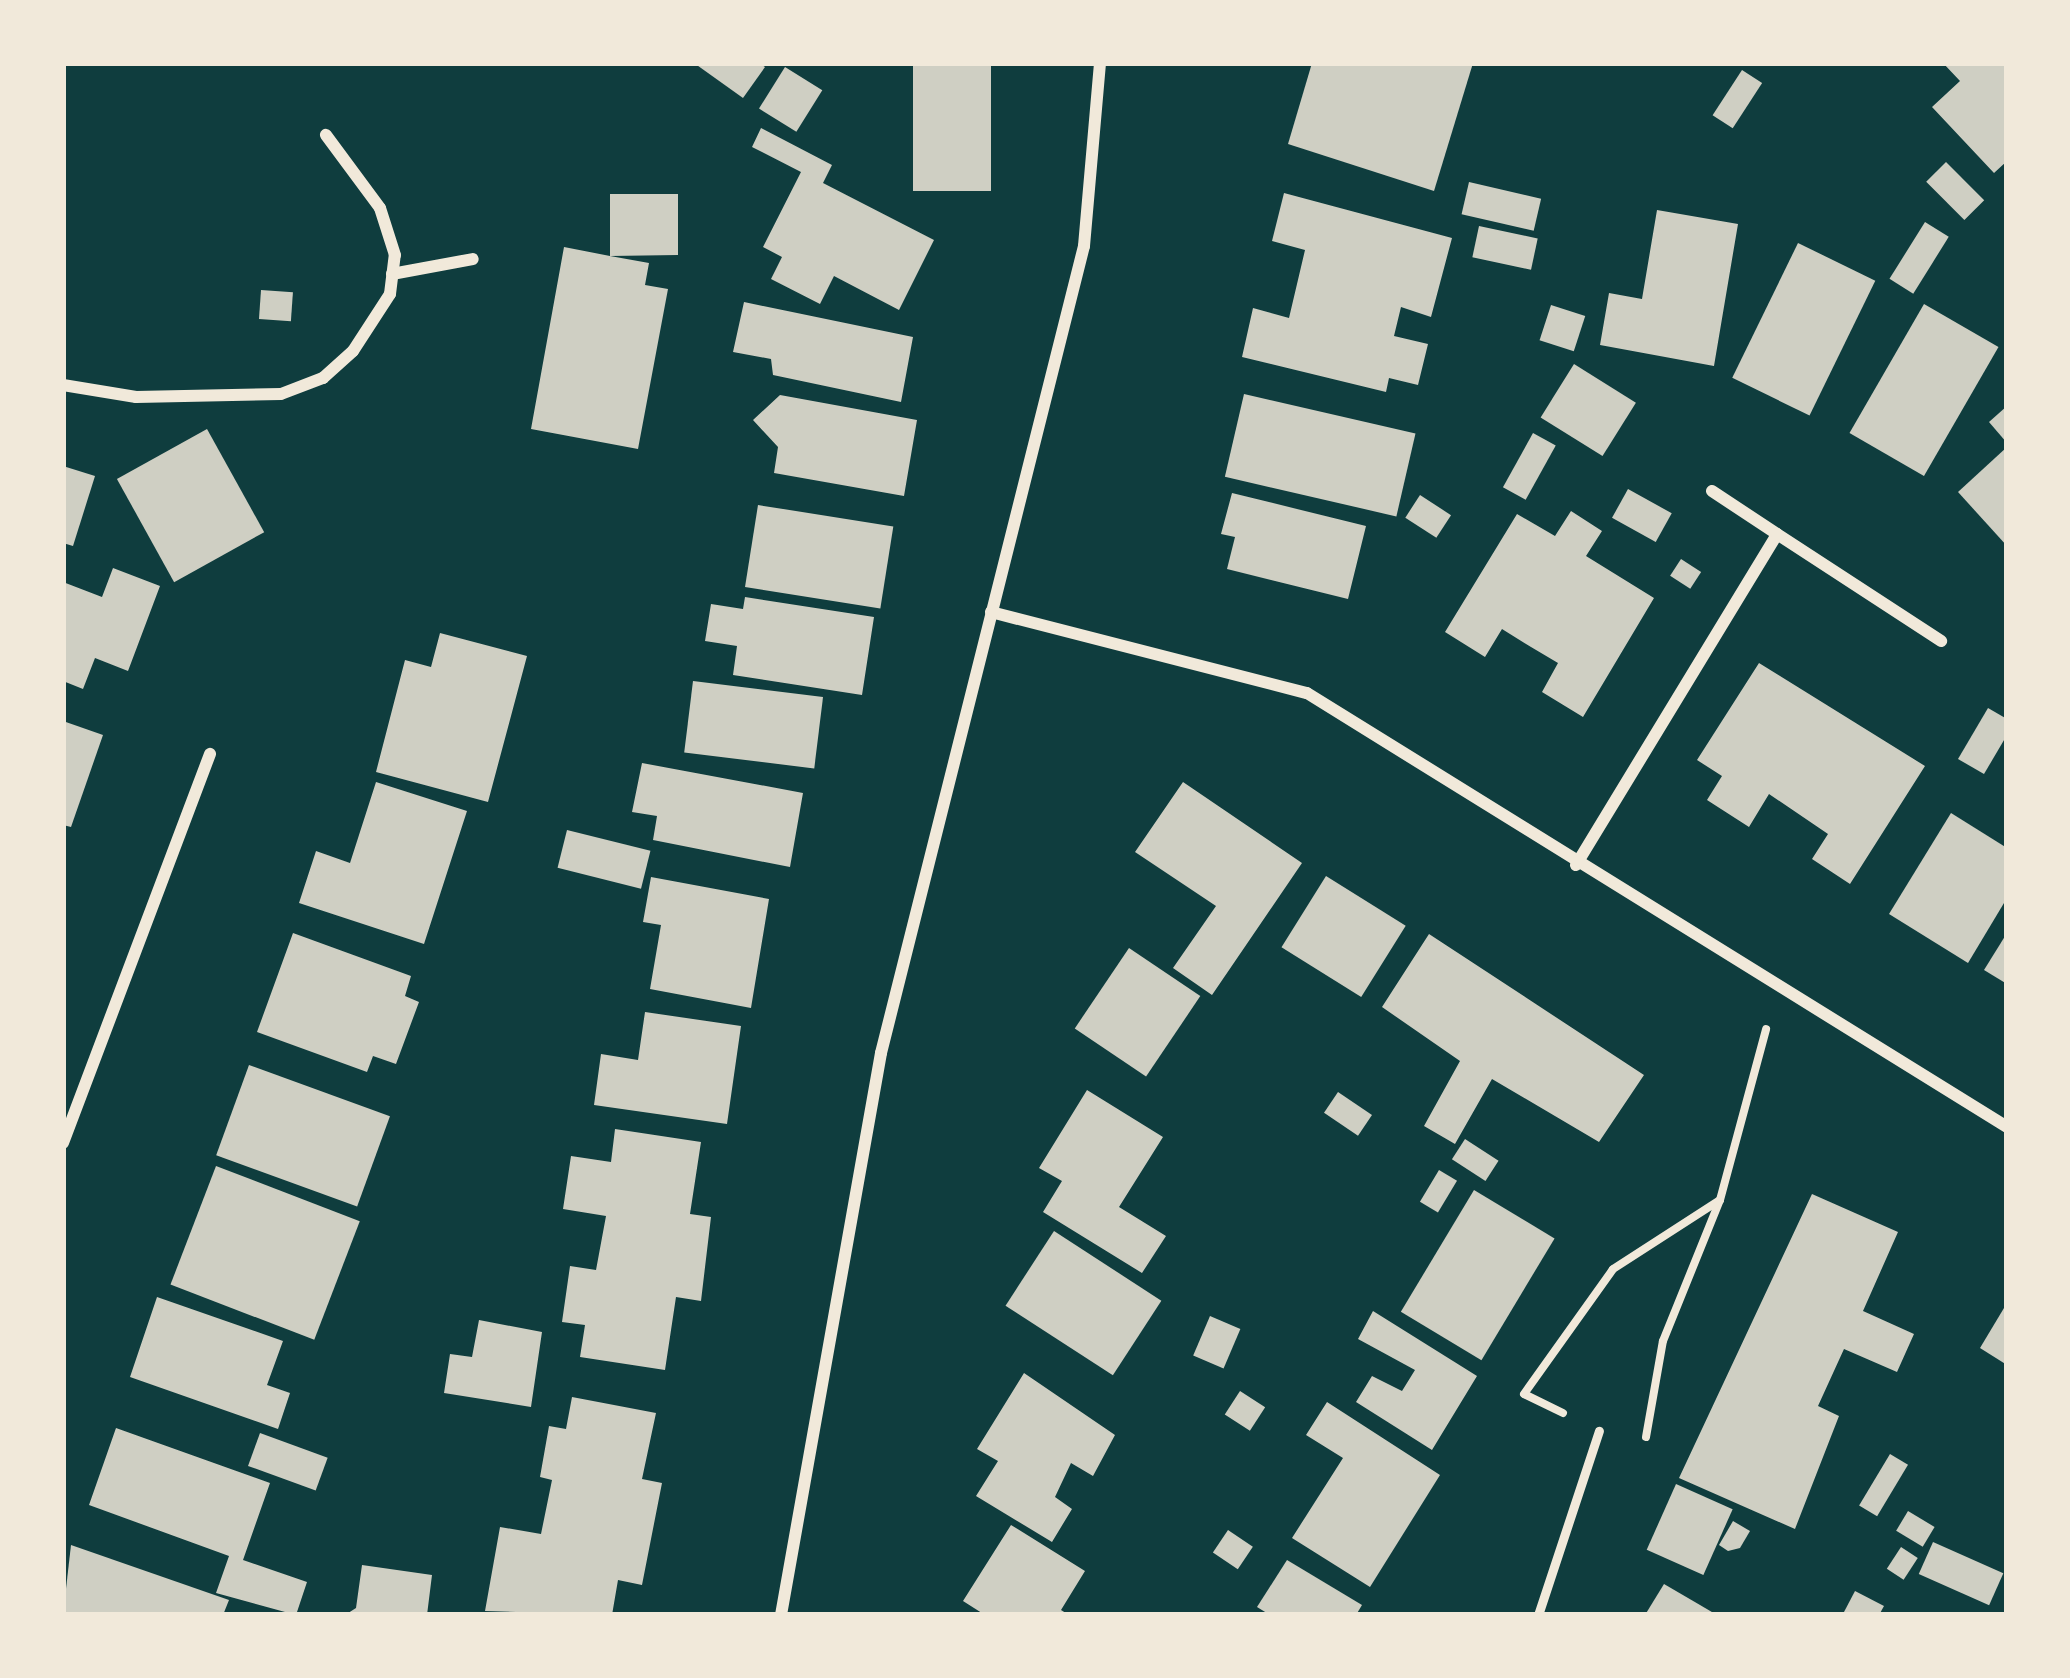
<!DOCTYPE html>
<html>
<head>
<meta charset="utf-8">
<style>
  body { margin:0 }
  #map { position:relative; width:2070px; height:1678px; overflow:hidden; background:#0f3d3e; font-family:"Varela Round",sans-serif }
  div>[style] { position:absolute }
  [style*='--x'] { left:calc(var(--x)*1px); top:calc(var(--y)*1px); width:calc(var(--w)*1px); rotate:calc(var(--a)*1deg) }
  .building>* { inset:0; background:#cfcfc3; transform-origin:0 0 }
  .path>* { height:8px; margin:-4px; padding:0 4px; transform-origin:4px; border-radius:4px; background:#f1e9da }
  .service>* { height:9px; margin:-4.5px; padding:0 4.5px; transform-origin:4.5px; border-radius:4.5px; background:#f1e9da }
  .minor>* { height:12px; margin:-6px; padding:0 6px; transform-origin:6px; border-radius:6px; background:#f1e9da }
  span { translate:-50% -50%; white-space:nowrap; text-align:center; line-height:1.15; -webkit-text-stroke:12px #f1e9da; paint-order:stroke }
  .frame { position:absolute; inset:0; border:66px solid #f1e9da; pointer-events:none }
</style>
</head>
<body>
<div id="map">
  <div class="building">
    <div style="clip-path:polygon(694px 63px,759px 63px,765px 67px,743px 98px)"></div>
    <div style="left:913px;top:63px;width:78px;height:128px"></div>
    <div style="clip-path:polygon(1312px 63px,1473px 63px,1434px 191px,1288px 144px)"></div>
    <div style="clip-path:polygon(1943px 63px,2007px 63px,2007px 161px,1994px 173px,1932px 107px,1960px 81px)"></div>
    <div style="left:785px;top:67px;width:44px;height:49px;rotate:32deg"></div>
    <div style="left:1742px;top:70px;width:24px;height:54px;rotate:33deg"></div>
    <div style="clip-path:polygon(761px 128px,832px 165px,823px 183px,934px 240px,899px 310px,834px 276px,820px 304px,771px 279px,782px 257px,763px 247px,801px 172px,752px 147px)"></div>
    <div style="left:1946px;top:162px;width:54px;height:28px;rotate:45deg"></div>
    <div style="left:1469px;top:182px;width:74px;height:33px;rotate:13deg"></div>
    <div style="clip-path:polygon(1284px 193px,1452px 238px,1431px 317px,1401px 307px,1394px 336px,1428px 344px,1418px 385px,1389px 378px,1386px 392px,1242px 357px,1253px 308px,1289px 318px,1305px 250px,1272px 241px)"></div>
    <div style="clip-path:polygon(610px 194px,678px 194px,678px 255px,610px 256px,649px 263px,645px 285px,668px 289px,638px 449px,531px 429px,564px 247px,610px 256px)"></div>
    <div style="clip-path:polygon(1657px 210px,1738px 224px,1714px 366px,1600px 345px,1609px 293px,1642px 299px)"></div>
    <div style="left:1925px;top:222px;width:28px;height:67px;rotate:32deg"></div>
    <div style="left:1479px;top:226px;width:60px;height:32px;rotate:12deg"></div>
    <div style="left:1798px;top:243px;width:86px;height:150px;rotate:26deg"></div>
    <div style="left:261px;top:290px;width:32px;height:29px;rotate:4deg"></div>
    <div style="clip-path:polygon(744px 302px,913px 337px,901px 402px,773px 375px,771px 359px,733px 352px)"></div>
    <div style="left:1924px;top:304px;width:86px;height:149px;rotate:30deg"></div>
    <div style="left:1551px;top:305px;width:36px;height:37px;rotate:18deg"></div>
    <div style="left:1574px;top:364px;width:73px;height:63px;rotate:32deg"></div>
    <div style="left:1244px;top:394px;width:176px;height:85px;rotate:13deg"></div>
    <div style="clip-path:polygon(780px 395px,917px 420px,904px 496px,774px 473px,778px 447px,753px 420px)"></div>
    <div style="clip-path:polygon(2007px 406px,2007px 443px,1989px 422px)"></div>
    <div style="left:207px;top:429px;width:118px;height:103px;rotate:61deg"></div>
    <div style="left:1533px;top:433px;width:26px;height:62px;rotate:29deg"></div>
    <div style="clip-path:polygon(2007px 447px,2007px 546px,1958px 492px)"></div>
    <div style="clip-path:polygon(63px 466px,95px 476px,73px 546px,63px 543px)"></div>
    <div style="left:1628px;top:489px;width:50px;height:33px;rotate:29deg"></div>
    <div style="clip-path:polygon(1232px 493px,1366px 526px,1348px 599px,1227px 569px,1235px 537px,1221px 534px)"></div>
    <div style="left:1420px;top:495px;width:37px;height:27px;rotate:33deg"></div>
    <div style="left:758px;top:505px;width:137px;height:83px;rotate:9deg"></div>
    <div style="clip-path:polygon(1571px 511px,1602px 531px,1586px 556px,1654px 598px,1583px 717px,1542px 692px,1558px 663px,1531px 647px,1502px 629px,1485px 657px,1445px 632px,1517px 514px,1555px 536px)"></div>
    <div style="left:1681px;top:559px;width:24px;height:20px;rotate:33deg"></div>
    <div style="clip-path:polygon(113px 568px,160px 586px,128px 671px,95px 658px,83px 689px,63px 681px,63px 582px,102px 597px)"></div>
    <div style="clip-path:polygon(745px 597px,874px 617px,862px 695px,733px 675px,737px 646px,705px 641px,711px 604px,743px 609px)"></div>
    <div style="clip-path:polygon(440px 633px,527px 656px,488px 802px,376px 772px,405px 660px,431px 667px)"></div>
    <div style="clip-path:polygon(1759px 663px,1925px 766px,1850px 884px,1812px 859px,1828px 834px,1769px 794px,1749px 827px,1707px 800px,1722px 776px,1697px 760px)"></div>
    <div style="left:693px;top:681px;width:131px;height:72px;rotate:7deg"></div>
    <div style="clip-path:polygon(1988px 708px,2007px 719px,2007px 735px,1984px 774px,1958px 759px)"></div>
    <div style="clip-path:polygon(63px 721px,103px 735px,71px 827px,63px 825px)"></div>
    <div style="clip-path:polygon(642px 763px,803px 793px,790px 867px,653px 840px,657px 816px,632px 812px)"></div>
    <div style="clip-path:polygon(376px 782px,467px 811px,424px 944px,299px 903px,316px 851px,350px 863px)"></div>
    <div style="clip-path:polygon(1183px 782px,1302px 863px,1212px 995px,1173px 968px,1216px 906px,1135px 852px)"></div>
    <div style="clip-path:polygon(1951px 813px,2007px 848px,2007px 898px,1968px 963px,1889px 914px)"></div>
    <div style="left:567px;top:830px;width:86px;height:39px;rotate:14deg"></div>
    <div style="left:1326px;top:876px;width:94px;height:84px;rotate:32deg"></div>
    <div style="clip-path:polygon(651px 877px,769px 899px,751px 1008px,650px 989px,661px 925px,643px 922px)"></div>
    <div style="clip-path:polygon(293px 933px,411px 976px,405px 996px,419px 1002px,396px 1064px,373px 1056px,367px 1072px,257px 1032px)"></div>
    <div style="clip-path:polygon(2007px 933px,2007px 984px,1984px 970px)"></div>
    <div style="clip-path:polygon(1429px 934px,1644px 1075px,1599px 1142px,1492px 1079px,1455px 1144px,1424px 1126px,1460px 1061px,1382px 1007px)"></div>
    <div style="left:1129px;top:948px;width:86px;height:97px;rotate:34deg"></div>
    <div style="clip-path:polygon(645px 1012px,741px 1026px,727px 1124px,594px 1105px,601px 1054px,638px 1060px)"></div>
    <div style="left:249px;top:1065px;width:150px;height:96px;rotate:20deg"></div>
    <div style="clip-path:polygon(1087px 1090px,1163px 1137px,1119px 1207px,1166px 1236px,1142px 1273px,1043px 1212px,1062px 1181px,1039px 1168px)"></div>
    <div style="left:1338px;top:1092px;width:41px;height:25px;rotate:34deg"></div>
    <div style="clip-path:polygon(615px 1129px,701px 1142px,690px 1214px,711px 1217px,701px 1301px,676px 1297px,665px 1370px,580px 1357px,585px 1325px,562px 1322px,570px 1266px,596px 1270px,606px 1216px,563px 1209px,571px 1156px,611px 1162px)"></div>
    <div style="left:1465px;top:1139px;width:40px;height:24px;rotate:33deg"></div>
    <div style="left:216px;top:1166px;width:154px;height:127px;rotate:21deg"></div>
    <div style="left:1439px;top:1170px;width:21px;height:37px;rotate:31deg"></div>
    <div style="left:1474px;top:1190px;width:94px;height:142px;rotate:31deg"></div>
    <div style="clip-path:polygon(1812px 1194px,1898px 1232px,1863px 1311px,1914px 1334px,1897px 1372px,1844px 1349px,1818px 1406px,1839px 1416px,1795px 1529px,1679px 1478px)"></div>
    <div style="left:1054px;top:1231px;width:128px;height:89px;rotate:33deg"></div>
    <div style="clip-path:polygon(157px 1297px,283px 1341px,267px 1385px,290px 1393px,278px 1429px,130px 1377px)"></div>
    <div style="clip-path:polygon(2007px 1303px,2007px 1365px,1980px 1348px)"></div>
    <div style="clip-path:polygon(1373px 1311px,1477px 1376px,1432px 1450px,1356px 1402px,1372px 1376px,1402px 1391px,1415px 1370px,1358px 1339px)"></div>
    <div style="left:1210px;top:1316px;width:33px;height:43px;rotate:23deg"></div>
    <div style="clip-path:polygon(479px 1320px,542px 1332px,531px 1407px,444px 1393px,450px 1354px,472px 1357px)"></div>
    <div style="clip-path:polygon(1024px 1373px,1115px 1435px,1093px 1476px,1071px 1463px,1055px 1497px,1072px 1509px,1052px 1542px,976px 1496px,998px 1461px,977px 1449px)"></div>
    <div style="left:1240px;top:1391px;width:30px;height:28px;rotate:33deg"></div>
    <div style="clip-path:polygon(572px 1397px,656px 1413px,642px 1479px,662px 1483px,642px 1585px,618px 1580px,612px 1615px,485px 1611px,500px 1527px,541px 1534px,552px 1480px,540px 1477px,549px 1426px,566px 1429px)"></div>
    <div style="clip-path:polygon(1327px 1402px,1440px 1475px,1370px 1587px,1292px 1538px,1343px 1458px,1306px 1435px)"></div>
    <div style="clip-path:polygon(116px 1428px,270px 1483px,243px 1560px,307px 1582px,296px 1615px,216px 1593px,229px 1556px,89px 1505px)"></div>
    <div style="left:260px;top:1433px;width:72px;height:35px;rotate:20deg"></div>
    <div style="left:1890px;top:1454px;width:21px;height:60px;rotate:31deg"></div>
    <div style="left:1676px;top:1484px;width:62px;height:72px;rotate:24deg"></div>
    <div style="left:1908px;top:1511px;width:31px;height:23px;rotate:31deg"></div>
    <div style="clip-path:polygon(1733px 1521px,1750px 1531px,1740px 1548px,1728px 1551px,1719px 1545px)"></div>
    <div style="clip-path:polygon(1011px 1525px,1085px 1571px,1061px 1610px,1069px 1615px,985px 1615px,963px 1601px)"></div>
    <div style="left:1228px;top:1530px;width:30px;height:27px;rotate:34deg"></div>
    <div style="left:1933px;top:1542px;width:77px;height:35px;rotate:24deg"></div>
    <div style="clip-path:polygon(71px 1545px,229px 1600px,223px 1615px,63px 1615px)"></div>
    <div style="left:1901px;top:1547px;width:20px;height:26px;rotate:33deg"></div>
    <div style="clip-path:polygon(1287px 1560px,1362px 1605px,1356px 1615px,1270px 1615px,1257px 1607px)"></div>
    <div style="clip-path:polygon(362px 1565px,432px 1575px,427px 1615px,345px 1615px,356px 1608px)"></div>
    <div style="clip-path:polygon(1664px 1584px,1700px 1605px,1717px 1615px,1645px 1615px)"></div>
    <div style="clip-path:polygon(1855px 1591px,1884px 1606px,1879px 1615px,1844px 1612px)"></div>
  </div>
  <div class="path">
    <div style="--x:1563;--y:1413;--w:43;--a:-154"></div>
    <div style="--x:1524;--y:1394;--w:153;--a:-54.5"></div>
    <div style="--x:1613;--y:1269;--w:127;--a:-32.8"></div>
    <div style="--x:1720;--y:1200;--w:177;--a:-74.9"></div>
    <div style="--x:1646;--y:1437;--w:97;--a:-80"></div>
    <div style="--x:1663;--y:1341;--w:152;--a:-68"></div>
  </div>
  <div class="service">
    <div style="--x:1538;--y:1615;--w:194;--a:-71.7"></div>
  </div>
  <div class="minor">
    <div style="--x:392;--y:274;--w:82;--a:-10.5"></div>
    <div style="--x:63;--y:385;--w:74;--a:9.3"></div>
    <div style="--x:136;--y:397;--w:145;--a:-1.2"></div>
    <div style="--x:281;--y:394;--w:45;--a:-20.9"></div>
    <div style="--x:323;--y:378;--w:40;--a:-42"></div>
    <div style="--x:353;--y:351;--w:68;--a:-57"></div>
    <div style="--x:390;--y:294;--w:39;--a:-83"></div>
    <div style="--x:395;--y:255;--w:49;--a:-107.7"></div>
    <div style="--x:380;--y:208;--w:91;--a:-126.5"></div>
    <div style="--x:1712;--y:491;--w:78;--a:33.5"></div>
    <div style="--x:991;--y:612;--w:326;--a:14.4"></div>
    <div style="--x:1307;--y:693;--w:824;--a:31.8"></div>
    <div style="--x:1576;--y:865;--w:387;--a:-58.7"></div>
    <div style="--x:1777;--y:534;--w:196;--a:33.1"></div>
    <div style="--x:63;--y:1143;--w:416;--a:-69.3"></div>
    <div style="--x:781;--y:1615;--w:571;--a:-79.91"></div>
    <div style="--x:881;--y:1053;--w:832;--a:-75.88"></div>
    <div style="--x:1084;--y:246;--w:184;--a:-85"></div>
  </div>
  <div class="frame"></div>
</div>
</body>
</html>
